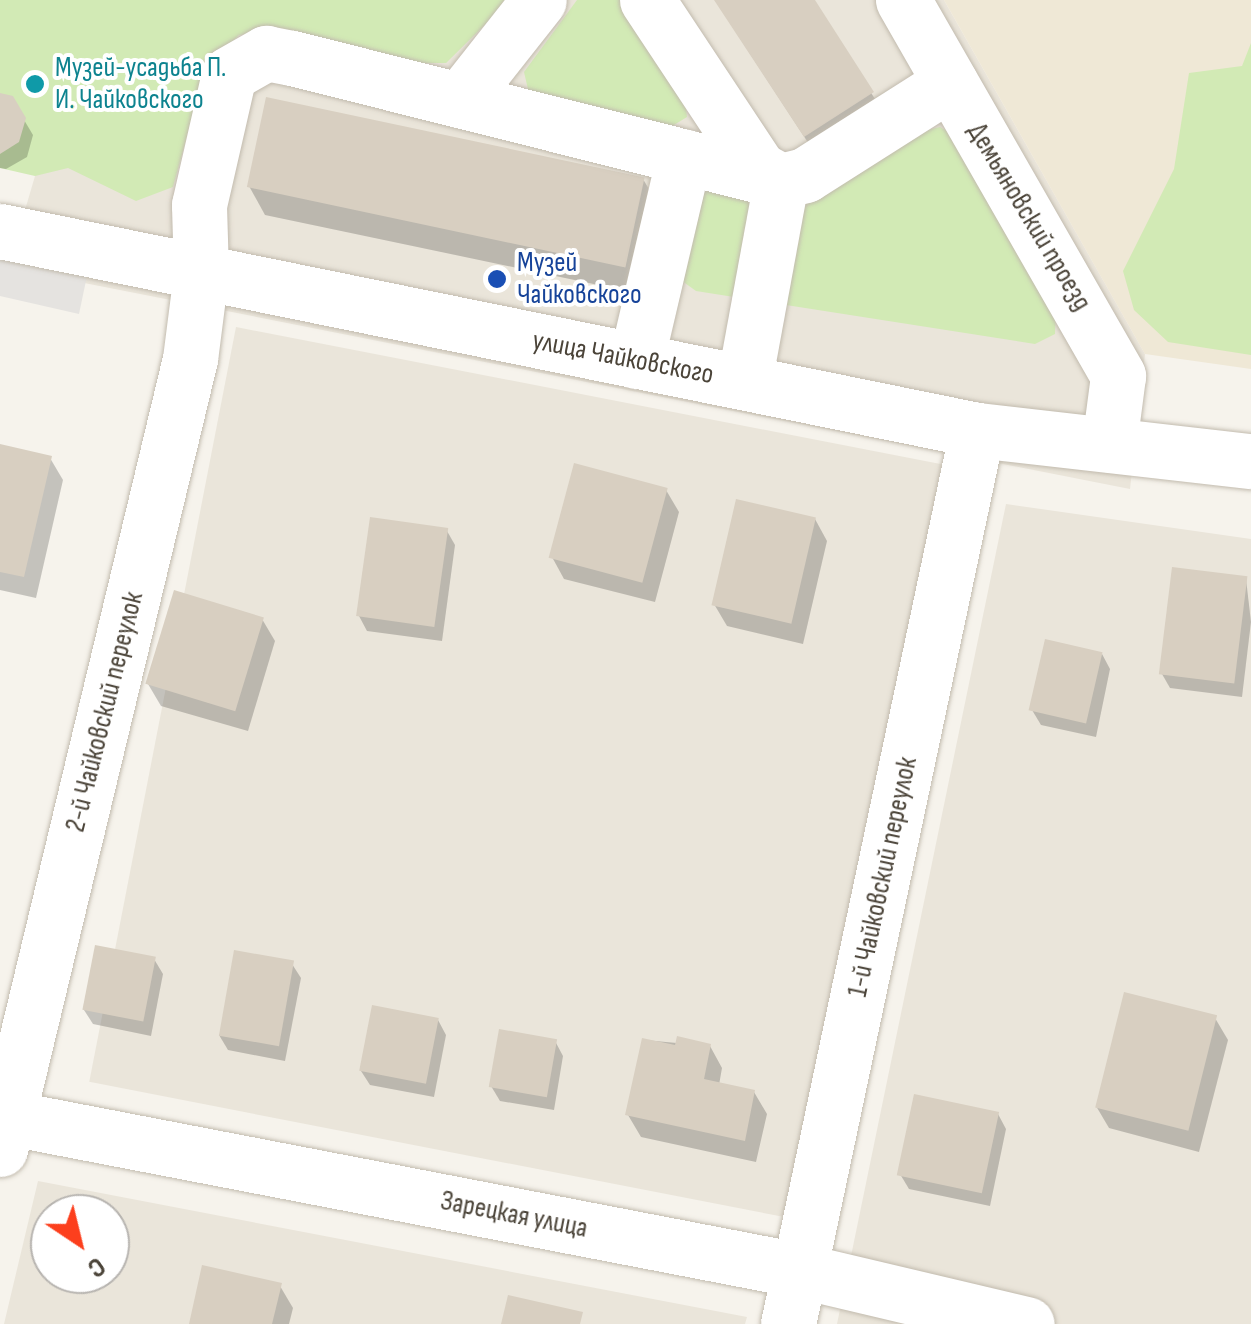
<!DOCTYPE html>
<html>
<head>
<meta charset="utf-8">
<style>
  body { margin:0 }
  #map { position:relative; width:1251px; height:1324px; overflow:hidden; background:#f6f3ec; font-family:"Sofia Sans Condensed",sans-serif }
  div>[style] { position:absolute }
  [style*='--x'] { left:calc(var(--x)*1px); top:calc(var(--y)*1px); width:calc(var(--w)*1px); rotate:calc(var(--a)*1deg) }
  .residential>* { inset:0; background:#eae5da; transform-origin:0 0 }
  .education>* { inset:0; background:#efe8d6 }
  .green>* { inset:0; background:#d2eab5 }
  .parking>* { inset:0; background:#e5e3e0 }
  .shadow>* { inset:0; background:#0003 }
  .building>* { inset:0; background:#d8cfc1; transform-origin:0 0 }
  .roads { filter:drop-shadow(0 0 2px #c2bbae) drop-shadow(0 0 2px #c2bbae) }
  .minor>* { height:55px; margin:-27.5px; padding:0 27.5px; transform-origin:27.5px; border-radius:27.5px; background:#fff }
  .dots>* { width:28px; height:28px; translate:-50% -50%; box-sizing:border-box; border:5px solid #fff; border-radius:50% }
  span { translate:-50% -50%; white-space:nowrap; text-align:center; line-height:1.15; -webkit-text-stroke:8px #fff; paint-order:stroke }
  .culture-label { font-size:28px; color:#0d838f }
  .left { translate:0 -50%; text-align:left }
  .street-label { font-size:28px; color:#4b4439 }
  .transit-label { font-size:28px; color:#164399 }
  .north { position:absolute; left:30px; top:1194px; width:100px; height:100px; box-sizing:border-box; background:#fff; border:2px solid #b7b4b0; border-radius:50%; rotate:145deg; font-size:28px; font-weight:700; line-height:40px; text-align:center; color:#4b4439 }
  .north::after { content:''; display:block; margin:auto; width:35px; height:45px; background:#fc3f1d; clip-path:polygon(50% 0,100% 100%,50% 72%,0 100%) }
</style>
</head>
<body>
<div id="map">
  <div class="residential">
    <div style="clip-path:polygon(103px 0,944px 0,1145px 354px,1130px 489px,8px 268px,35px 176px)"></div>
    <div style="left:236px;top:327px;width:719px;height:769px;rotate:11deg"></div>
    <div style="clip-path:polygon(1006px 504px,1251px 539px,1251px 1324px,837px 1324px)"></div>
    <div style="clip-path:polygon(evenodd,38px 1181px,747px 1317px,745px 1324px,4px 1324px,38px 1181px,50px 1214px,110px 1214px,110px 1274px,50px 1274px,50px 1214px)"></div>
  </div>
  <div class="education">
    <div style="clip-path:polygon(944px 0,1251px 0,1251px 369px,1145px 354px)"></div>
  </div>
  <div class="green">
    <div style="clip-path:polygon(0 0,510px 0,446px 63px,396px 63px,275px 30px,239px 35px,206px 67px,173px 187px,136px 201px,68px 168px,35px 176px,0 168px)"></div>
    <div style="clip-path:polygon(577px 0,625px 0,684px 93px,687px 117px,664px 131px,530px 98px,524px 72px)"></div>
    <div style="clip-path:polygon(1251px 43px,1251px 355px,1168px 342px,1134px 310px,1123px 271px,1174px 169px,1189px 73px,1242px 66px)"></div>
    <div style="clip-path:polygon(940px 127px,960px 139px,1056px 307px,1055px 334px,1035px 344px,696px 291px,678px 278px,694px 194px,707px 182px)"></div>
  </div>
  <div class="parking">
    <div style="clip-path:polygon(0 231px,92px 252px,79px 314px,0 296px)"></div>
  </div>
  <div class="shadow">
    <div style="clip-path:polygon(715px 0,812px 0,889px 121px,822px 164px)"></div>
    <div style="clip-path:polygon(0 95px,11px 98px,33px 135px,27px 157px,6px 169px,0 168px)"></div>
    <div style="clip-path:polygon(643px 179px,660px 208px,641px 294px,265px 215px,249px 186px)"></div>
    <div style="clip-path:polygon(0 446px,50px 458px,63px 480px,36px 598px,0 590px)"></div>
    <div style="clip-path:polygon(666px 490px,679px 512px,655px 602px,564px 579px,552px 557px)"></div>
    <div style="clip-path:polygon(815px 519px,827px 541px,803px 644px,727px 626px,714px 604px)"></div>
    <div style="clip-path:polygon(447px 531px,455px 545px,442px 641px,367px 631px,359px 616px)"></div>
    <div style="clip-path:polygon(1246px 579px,1251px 622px,1242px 697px,1170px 688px,1162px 674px)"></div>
    <div style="clip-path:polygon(262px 619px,275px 641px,248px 731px,161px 706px,148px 684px)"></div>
    <div style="clip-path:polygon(1102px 654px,1110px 669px,1096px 737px,1041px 725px,1032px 710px)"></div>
    <div style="clip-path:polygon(154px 959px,163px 974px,151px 1036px,93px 1024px,84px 1010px)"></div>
    <div style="clip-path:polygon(292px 964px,301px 978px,285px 1061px,228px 1050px,219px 1035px)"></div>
    <div style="clip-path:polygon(1215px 1018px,1228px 1040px,1199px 1152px,1109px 1128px,1096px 1106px)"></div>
    <div style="clip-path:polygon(438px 1020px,446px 1035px,434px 1097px,370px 1085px,361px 1071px)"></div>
    <div style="clip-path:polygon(644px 1040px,710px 1046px,722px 1068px,719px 1085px,754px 1092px,767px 1114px,756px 1162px,641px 1137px,628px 1115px)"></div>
    <div style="clip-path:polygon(555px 1041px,563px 1056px,554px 1110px,500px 1101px,491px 1086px)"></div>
    <div style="clip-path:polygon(998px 1114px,1006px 1129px,990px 1206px,909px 1189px,900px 1174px)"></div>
    <div style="clip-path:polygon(280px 1286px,293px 1308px,289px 1324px,192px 1324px)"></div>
  </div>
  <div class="building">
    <div style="clip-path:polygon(714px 0,815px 0,874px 92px,804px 137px)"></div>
    <div style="clip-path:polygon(0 93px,13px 96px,26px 118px,19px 142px,0 154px)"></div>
    <div style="left:266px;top:97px;width:387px;height:92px;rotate:12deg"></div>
    <div style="clip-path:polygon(0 444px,52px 456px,24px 577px,0 572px)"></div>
    <div style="left:574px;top:463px;width:97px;height:98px;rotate:15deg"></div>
    <div style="left:736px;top:499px;width:82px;height:109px;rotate:13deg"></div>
    <div style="left:370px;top:517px;width:79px;height:100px;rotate:8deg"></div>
    <div style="left:1172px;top:567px;width:76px;height:108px;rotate:7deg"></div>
    <div style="left:174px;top:590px;width:94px;height:98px;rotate:17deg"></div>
    <div style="left:1045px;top:639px;width:59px;height:73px;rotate:13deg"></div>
    <div style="left:95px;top:945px;width:62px;height:66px;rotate:11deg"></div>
    <div style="left:234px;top:950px;width:61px;height:87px;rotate:10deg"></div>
    <div style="left:1124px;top:992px;width:96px;height:119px;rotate:14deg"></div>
    <div style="left:372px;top:1005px;width:68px;height:67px;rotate:11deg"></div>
    <div style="left:499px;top:1029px;width:59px;height:59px;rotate:10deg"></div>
    <div style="clip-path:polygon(677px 1036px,711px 1044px,704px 1079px,755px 1090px,745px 1141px,625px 1115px,642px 1038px,675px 1045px)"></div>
    <div style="left:914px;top:1094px;width:87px;height:83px;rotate:12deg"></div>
    <div style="clip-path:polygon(202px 1265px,282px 1283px,272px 1324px,189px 1324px)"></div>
    <div style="clip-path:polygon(508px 1295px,583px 1312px,580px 1324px,501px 1324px)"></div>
  </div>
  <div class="roads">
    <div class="minor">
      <div style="--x:647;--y:0;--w:203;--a:56.5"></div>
      <div style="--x:759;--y:169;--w:25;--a:29"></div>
      <div style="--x:781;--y:181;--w:25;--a:-14"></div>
      <div style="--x:805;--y:175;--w:172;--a:-32.4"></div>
      <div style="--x:903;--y:0;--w:433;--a:60.2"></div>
      <div style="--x:1118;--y:376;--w:69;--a:97.5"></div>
      <div style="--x:460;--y:100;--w:127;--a:-51.7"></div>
      <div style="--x:0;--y:231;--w:997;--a:11.51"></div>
      <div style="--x:977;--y:430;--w:276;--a:6.5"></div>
      <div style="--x:636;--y:361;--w:210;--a:-76.8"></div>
      <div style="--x:0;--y:1116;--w:813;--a:10.92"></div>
      <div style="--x:798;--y:1270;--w:235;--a:13.3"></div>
      <div style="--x:0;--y:1149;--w:813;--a:-76.48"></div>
      <div style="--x:190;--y:359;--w:87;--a:-82.7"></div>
      <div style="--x:201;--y:273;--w:68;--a:-91.7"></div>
      <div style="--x:199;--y:205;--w:134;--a:-77.1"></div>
      <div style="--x:229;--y:74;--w:43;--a:-29.6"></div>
      <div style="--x:266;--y:53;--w:26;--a:11"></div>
      <div style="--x:292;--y:58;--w:504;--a:14.12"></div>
      <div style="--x:781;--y:181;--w:204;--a:100.4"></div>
      <div style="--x:788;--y:1324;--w:914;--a:-78.06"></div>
    </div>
  </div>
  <div class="dots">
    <div style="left:35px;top:84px;background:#0f9aa8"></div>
    <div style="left:497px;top:279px;background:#1a4fb4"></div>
  </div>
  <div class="culture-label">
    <span class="left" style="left:55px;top:84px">Музей-усадьба П.<br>И. Чайковского</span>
  </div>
  <div class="street-label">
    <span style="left:1029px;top:217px;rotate:59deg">Демьяновский проезд</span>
    <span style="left:623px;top:358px;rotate:11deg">улица Чайковского</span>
    <span style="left:105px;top:712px;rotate:-76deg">2-й Чайковский переулок</span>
    <span style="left:883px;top:877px;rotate:-78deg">1-й Чайковский переулок</span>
    <span style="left:514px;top:1215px;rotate:11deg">Зарецкая улица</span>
  </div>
  <div class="transit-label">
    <span class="left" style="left:517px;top:279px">Музей<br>Чайковского</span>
  </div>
  <div class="north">С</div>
</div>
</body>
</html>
